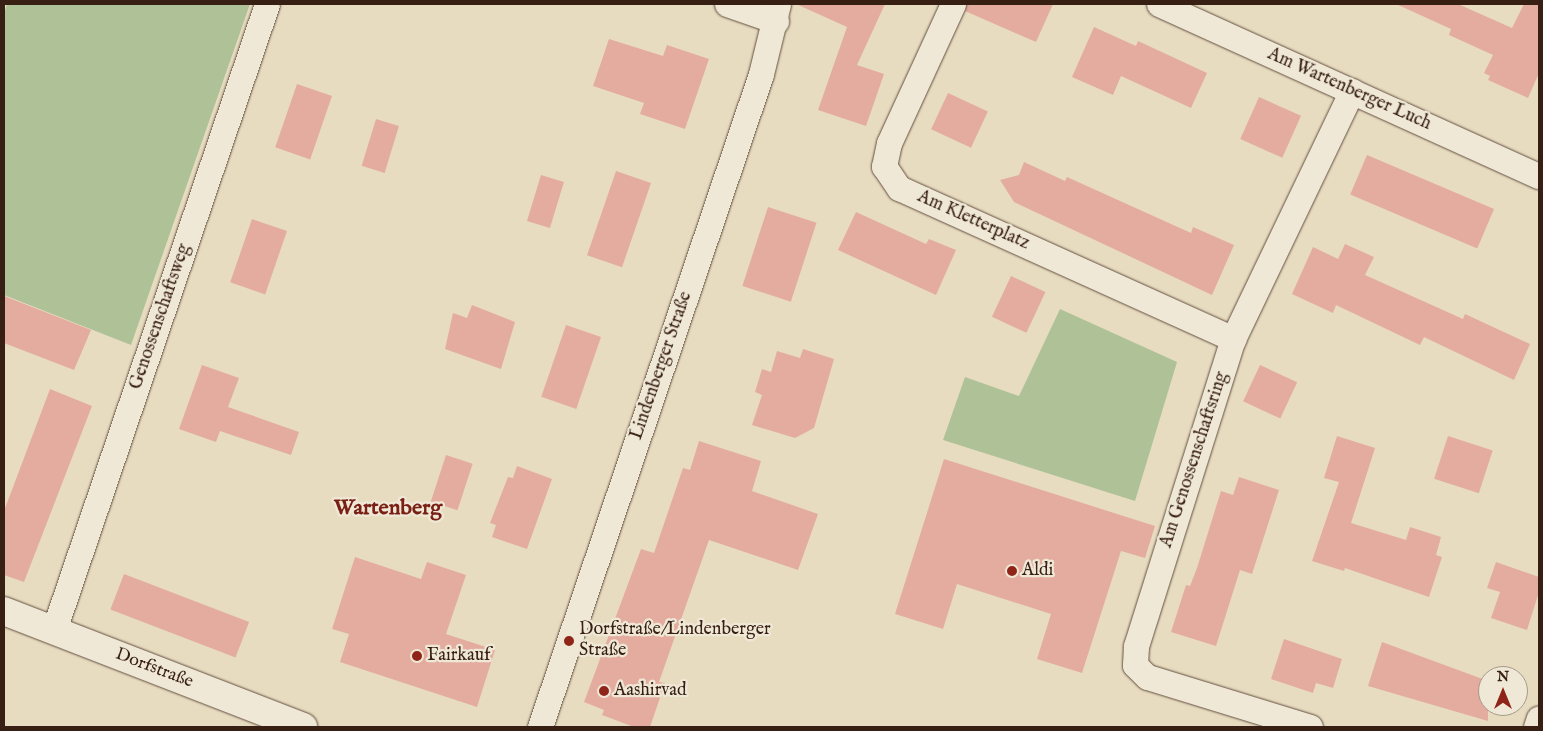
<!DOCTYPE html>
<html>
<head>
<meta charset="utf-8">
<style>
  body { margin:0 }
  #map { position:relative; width:1543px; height:731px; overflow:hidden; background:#e7dcc0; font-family:"IM FELL English",serif }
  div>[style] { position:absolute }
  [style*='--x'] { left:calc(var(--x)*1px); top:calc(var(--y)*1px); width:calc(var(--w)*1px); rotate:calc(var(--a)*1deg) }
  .green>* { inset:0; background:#afc297 }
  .building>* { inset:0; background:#e4ac9f; transform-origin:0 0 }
  .roads { filter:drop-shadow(0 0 1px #644e3f) drop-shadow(0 0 1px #644e3f) }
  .street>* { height:25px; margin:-12.5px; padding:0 12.5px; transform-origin:12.5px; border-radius:12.5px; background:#efe8d6 }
  .secondary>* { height:28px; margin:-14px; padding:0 14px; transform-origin:14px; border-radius:14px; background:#efe8d6 }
  .dots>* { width:14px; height:14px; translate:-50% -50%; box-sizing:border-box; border:2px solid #efe8d6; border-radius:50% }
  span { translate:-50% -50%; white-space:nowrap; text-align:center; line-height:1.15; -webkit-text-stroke:4.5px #efe8d6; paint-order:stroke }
  .street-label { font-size:18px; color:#381f14 }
  .poi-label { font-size:18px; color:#381f14 }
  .left { translate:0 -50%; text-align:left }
  .district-label { font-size:22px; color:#7a1f14; font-weight:700 }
  .frame { position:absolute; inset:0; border:5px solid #381f14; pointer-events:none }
  .north { position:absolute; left:1478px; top:666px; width:50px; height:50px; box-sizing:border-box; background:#efe8d6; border:1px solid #a69888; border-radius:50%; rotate:0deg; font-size:14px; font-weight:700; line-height:20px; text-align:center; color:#381f14 }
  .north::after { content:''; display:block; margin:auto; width:18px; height:22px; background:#8f2418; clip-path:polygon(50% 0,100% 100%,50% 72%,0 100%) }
</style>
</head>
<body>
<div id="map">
  <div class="green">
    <div style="clip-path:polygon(7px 4px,250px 4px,131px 345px,4px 295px,4px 14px)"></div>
    <div style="clip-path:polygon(1060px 309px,1177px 362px,1135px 501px,943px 440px,965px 377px,1019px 396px)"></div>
  </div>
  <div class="building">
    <div style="clip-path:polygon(796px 4px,885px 4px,857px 65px,884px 74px,866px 126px,818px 110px,847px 27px)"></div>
    <div style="clip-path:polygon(967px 4px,1053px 4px,1036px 42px,965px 11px)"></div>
    <div style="clip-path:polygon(1396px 4px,1458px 4px,1512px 28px,1524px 4px,1539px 4px,1539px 73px,1528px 98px,1488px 80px,1490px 76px,1484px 73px,1493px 55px,1449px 35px,1451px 29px)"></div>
    <div style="clip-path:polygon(1094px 27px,1136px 46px,1138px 41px,1207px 73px,1191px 108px,1121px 76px,1113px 95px,1072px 77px)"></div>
    <div style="clip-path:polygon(609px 39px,663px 56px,667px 45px,709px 59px,685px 129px,640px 114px,644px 103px,593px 86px)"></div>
    <div style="left:297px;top:84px;width:37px;height:67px;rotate:19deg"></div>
    <div style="left:948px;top:93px;width:44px;height:40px;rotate:25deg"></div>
    <div style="left:1259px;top:97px;width:46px;height:46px;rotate:24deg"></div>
    <div style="left:376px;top:119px;width:24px;height:49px;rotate:17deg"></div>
    <div style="left:1367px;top:155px;width:138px;height:43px;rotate:23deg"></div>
    <div style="clip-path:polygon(1024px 162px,1065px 181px,1067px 177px,1191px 233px,1193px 227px,1234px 245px,1212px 295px,1014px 202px,1000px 180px,1019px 175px)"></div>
    <div style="left:616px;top:171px;width:37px;height:89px;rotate:19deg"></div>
    <div style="left:541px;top:175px;width:24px;height:48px;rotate:17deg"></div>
    <div style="left:768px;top:207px;width:51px;height:83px;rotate:18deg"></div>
    <div style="clip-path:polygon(856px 212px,926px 244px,929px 239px,956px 250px,936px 295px,838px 250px)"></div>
    <div style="left:252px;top:219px;width:37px;height:67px;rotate:19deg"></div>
    <div style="clip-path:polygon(1345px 244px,1374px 257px,1365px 275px,1463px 319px,1465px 314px,1530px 344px,1514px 380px,1424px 337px,1420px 345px,1336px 305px,1333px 313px,1292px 294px,1313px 247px,1338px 259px)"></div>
    <div style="left:1011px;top:276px;width:38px;height:45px;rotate:25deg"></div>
    <div style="clip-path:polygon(4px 296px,91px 330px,74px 370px,4px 343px)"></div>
    <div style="clip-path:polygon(472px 305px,515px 322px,501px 369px,445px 349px,453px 313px,467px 318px)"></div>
    <div style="left:566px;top:325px;width:37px;height:76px;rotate:19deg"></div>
    <div style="clip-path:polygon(803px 349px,834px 359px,814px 428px,795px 438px,752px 425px,762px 395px,755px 392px,762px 369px,771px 372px,777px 351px,800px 358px)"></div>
    <div style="clip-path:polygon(202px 365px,239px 378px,228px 407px,299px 432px,291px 455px,220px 431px,216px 442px,179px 429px)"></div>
    <div style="left:1260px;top:365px;width:41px;height:40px;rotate:25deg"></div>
    <div style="clip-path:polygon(50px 389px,92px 406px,24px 582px,4px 575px,4px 511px)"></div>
    <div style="clip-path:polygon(1337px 436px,1375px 448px,1351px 523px,1406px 540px,1410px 527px,1441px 537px,1436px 555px,1442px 557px,1429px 597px,1345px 568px,1344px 571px,1312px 561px,1339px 482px,1324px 478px)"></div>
    <div style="left:1448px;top:436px;width:47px;height:45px;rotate:18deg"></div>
    <div style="clip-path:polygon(699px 441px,761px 461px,752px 491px,818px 514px,798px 570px,709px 540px,659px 682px,665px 683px,650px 727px,634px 727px,602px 715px,604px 710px,584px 702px,641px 549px,654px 553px,683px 468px,690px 470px)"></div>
    <div style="left:446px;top:455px;width:28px;height:49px;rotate:18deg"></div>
    <div style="clip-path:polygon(944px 459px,1155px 526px,1145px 558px,1121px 551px,1082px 673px,1037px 659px,1051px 614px,957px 584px,943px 629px,895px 614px)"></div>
    <div style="clip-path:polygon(517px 466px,552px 479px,527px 549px,492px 537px,496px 525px,490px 523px,508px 477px,513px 478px)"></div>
    <div style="clip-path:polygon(1239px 477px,1279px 490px,1252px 574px,1240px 570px,1216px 646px,1171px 632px,1186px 585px,1190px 586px,1197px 568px,1221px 491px,1233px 495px)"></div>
    <div style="clip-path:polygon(355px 557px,421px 579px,427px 562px,466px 575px,446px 634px,495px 650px,477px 707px,340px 662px,349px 634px,332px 629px)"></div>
    <div style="clip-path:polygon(1496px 562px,1539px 577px,1539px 592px,1527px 630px,1491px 618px,1500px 592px,1487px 588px)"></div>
    <div style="left:124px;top:574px;width:134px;height:38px;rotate:21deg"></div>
    <div style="clip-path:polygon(1284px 639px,1342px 659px,1333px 688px,1316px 683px,1313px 693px,1271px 679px)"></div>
    <div style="clip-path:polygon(1382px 642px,1488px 681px,1488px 721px,1368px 686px)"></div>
  </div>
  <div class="roads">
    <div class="street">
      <div style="--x:727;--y:4;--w:52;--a:19.1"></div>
      <div style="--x:953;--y:4;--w:153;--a:114.7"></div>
      <div style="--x:889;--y:143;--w:24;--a:102"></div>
      <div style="--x:884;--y:166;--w:27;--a:56"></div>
      <div style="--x:899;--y:188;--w:367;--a:24.3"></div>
      <div style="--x:1159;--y:4;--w:417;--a:24.4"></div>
      <div style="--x:54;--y:630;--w:661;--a:-71.21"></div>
      <div style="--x:540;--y:727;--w:689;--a:-71.3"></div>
      <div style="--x:761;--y:74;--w:72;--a:-76.3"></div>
      <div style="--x:1310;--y:727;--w:170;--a:-162.9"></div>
      <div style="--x:1147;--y:677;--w:17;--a:-135"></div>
      <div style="--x:1135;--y:665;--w:19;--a:-87"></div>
      <div style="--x:1136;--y:646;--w:322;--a:-72.5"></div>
      <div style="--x:1233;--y:339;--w:275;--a:-64.4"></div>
      <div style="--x:1536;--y:727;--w:9;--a:-72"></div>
    </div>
    <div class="secondary">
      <div style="--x:4;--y:611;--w:321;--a:21.2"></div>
    </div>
  </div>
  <div class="dots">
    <div style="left:1012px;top:571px;background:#8f2418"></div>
    <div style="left:569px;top:641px;background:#8f2418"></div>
    <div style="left:417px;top:656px;background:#8f2418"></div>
    <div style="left:604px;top:691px;background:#8f2418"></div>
  </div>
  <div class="street-label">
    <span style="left:1349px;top:90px;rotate:24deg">Am Wartenberger Luch</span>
    <span style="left:973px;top:221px;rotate:24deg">Am Kletterplatz</span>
    <span style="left:161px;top:317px;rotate:-71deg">Genossenschaftsweg</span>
    <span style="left:662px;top:366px;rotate:-71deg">Lindenberger Straße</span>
    <span style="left:1195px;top:460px;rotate:-72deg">Am Genossenschaftsring</span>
    <span style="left:154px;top:669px;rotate:21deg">Dorfstraße</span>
  </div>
  <div class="poi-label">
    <span class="left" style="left:1022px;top:571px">Aldi</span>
    <span class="left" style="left:579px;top:641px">Dorfstraße/Lindenberger<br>Straße</span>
    <span class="left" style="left:427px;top:656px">Fairkauf</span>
    <span class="left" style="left:614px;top:691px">Aashirvad</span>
  </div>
  <div class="district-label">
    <span style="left:388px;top:509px">Wartenberg</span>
  </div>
  <div class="frame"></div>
  <div class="north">N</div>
</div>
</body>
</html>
